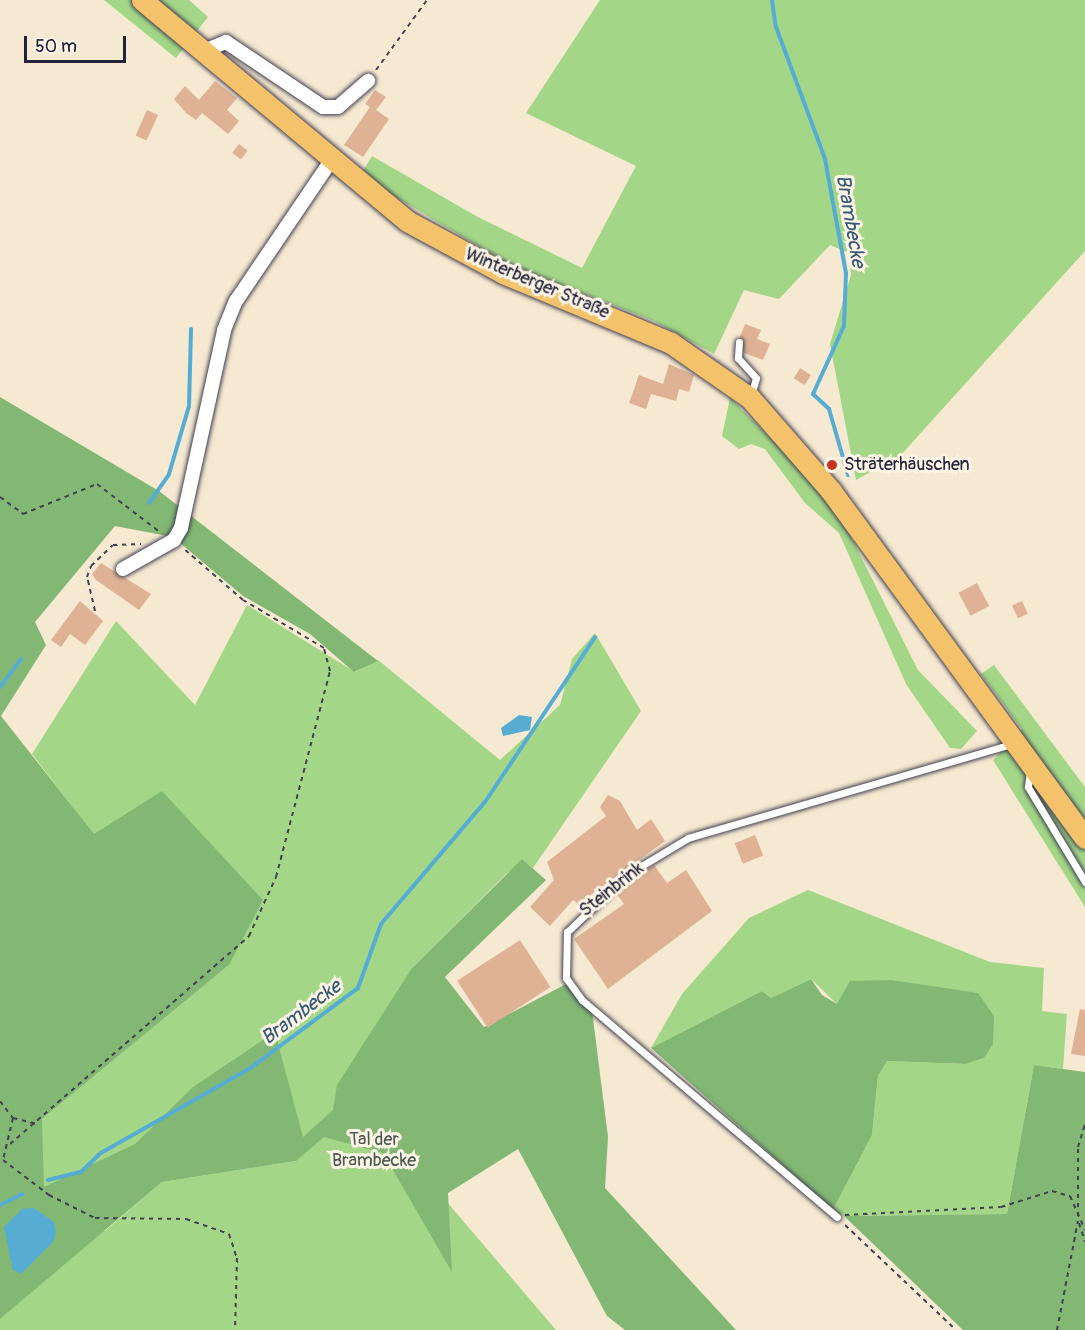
<!DOCTYPE html>
<html>
<head>
<meta charset="utf-8">
<style>
  body { margin:0 }
  #map { position:relative; width:1085px; height:1330px; overflow:hidden; background:#f6e9d1; font-family:Pangolin,sans-serif }
  div>[style] { position:absolute }
  [style*='--x'] { left:calc(var(--x)*1px); top:calc(var(--y)*1px); width:calc(var(--w)*1px); rotate:calc(var(--a)*1deg) }
  .green>* { inset:0; background:#a3d787 }
  .forest>* { inset:0; background:#82b874 }
  .water>* { inset:0; background:#56acd3 }
  .stream>* { height:4px; margin:-2px; padding:0 2px; transform-origin:2px; border-radius:2px; background:#56acd3 }
  .building>* { inset:0; background:#dfb295; transform-origin:0 0 }
  .path>* { height:2px; margin-top:-1px; transform-origin:0; background:repeating-linear-gradient(90deg,#424052 0 4.5px,transparent 0 9px) }
  .roads { filter:drop-shadow(0 0 2px #424052) drop-shadow(0 0 2px #424052) }
  .service>* { height:7px; margin:-3.5px; padding:0 3.5px; transform-origin:3.5px; border-radius:3.5px; background:#fff }
  .minor>* { height:14px; margin:-7px; padding:0 7px; transform-origin:7px; border-radius:7px; background:#fff }
  .primary>* { height:21px; margin:-10.5px; padding:0 10.5px; transform-origin:10.5px; border-radius:10.5px; background:#f3c26a }
  .dots>* { width:16px; height:16px; translate:-50% -50%; box-sizing:border-box; border:3px solid #fcf5e5; border-radius:50% }
  span { translate:-50% -50%; white-space:nowrap; text-align:center; line-height:1.15; -webkit-text-stroke:6px #fcf5e5; paint-order:stroke }
  .street-label { font-size:18px; color:#22223b }
  .poi-label { font-size:18px; color:#22223b }
  .left { translate:0 -50%; text-align:left }
  .park-label { font-size:18px; color:#495852 }
  .water-label { font-size:20px; color:#375978; font-style:italic }
  .scale { position:absolute; left:24px; top:36px; width:102px; height:27px; box-sizing:border-box; border:3px solid #22223b; border-top:0; padding-left:8px; font-size:18px; line-height:21px; white-space:nowrap; color:#22223b; -webkit-text-stroke:4px #fcf5e5; paint-order:stroke }
</style>
</head>
<body>
<div id="map">
  <div class="green">
    <div style="clip-path:polygon(104px 0,189px 0,208px 17px,176px 58px)"></div>
    <div style="clip-path:polygon(600px 0,1085px 0,1085px 251px,900px 456px,856px 480px,830px 344px,851px 275px,849px 253px,830px 245px,779px 299px,744px 290px,714px 354px,654px 321px,509px 264px,360px 176px,372px 156px,476px 216px,582px 268px,636px 166px,526px 113px)"></div>
    <div style="clip-path:polygon(730px 398px,817px 484px,846px 527px,918px 670px,977px 731px,961px 749px,950px 748px,906px 684px,839px 533px,805px 503px,765px 449px,751px 444px,739px 449px,722px 436px)"></div>
    <div style="clip-path:polygon(evenodd,247px 605px,355px 672px,378px 660px,500px 760px,560px 705px,572px 659px,595px 633px,641px 711px,533px 868px,525px 862px,506px 874px,412px 968px,447px 1202px,556px 1330px,0 1330px,0 1090px,42px 1127px,42px 1119px,229px 965px,94px 835px,32px 754px,116px 621px,195px 705px,247px 605px,173px 1161px,296px 1161px,162px 1182px,105px 1231px,91px 1230px,173px 1161px)"></div>
    <div style="clip-path:polygon(994px 665px,1085px 787px,1085px 907px,993px 760px,1022px 729px,981px 674px)"></div>
    <div style="clip-path:polygon(808px 890px,990px 962px,1044px 968px,1042px 1011px,1067px 1014px,1063px 1069px,1034px 1065px,1007px 1214px,844px 1216px,833px 1210px,872px 1135px,878px 1076px,887px 1061px,966px 1064px,984px 1058px,978px 993px,935px 989px,838px 1005px,811px 979px,771px 998px,762px 991px,651px 1048px,682px 994px,749px 918px)"></div>
  </div>
  <div class="forest">
    <div style="clip-path:polygon(0 397px,159px 491px,378px 661px,354px 672px,310px 634px,243px 596px,173px 537px,115px 526px,35px 622px,46px 645px,1px 716px,94px 834px,162px 791px,263px 900px,229px 965px,42px 1119px,44px 1187px,135px 1144px,193px 1087px,275px 1032px,303px 1137px,333px 1110px,337px 1085px,412px 968px,522px 859px,546px 880px,445px 977px,484px 1027px,566px 984px,591px 1003px,608px 1137px,605px 1188px,736px 1330px,625px 1330px,607px 1316px,518px 1149px,448px 1193px,452px 1272px,383px 1153px,324px 1137px,296px 1161px,162px 1182px,0 1319px)"></div>
    <div style="clip-path:polygon(811px 979px,822px 995px,837px 1004px,850px 981px,891px 980px,978px 993px,994px 1016px,993px 1044px,984px 1058px,966px 1064px,887px 1061px,878px 1076px,872px 1135px,833px 1210px,651px 1048px,762px 991px,771px 998px)"></div>
    <div style="clip-path:polygon(1034px 1065px,1085px 1072px,1085px 1330px,963px 1330px,844px 1216px,1007px 1214px)"></div>
  </div>
  <div class="water">
    <div style="clip-path:polygon(519px 715px,532px 717px,530px 730px,503px 736px,501px 728px)"></div>
    <div style="clip-path:polygon(34px 1208px,54px 1222px,56px 1232px,53px 1242px,21px 1274px,13px 1270px,4px 1227px,22px 1209px)"></div>
  </div>
  <div class="stream">
    <div style="--x:772;--y:0;--w:27;--a:82"></div>
    <div style="--x:776;--y:27;--w:141;--a:69.6"></div>
    <div style="--x:825;--y:159;--w:116;--a:79.6"></div>
    <div style="--x:846;--y:273;--w:53;--a:92.2"></div>
    <div style="--x:844;--y:326;--w:75;--a:114.5"></div>
    <div style="--x:813;--y:394;--w:22;--a:43"></div>
    <div style="--x:829;--y:409;--w:69;--a:73.9"></div>
    <div style="--x:149;--y:503;--w:35;--a:-55"></div>
    <div style="--x:169;--y:474;--w:71;--a:-73.6"></div>
    <div style="--x:189;--y:406;--w:77;--a:-88.5"></div>
    <div style="--x:0;--y:687;--w:35;--a:-53"></div>
    <div style="--x:48;--y:1180;--w:34;--a:-14"></div>
    <div style="--x:81;--y:1172;--w:28;--a:-44"></div>
    <div style="--x:101;--y:1153;--w:170;--a:-29.6"></div>
    <div style="--x:249;--y:1069;--w:136;--a:-36.6"></div>
    <div style="--x:358;--y:988;--w:68;--a:-70.2"></div>
    <div style="--x:381;--y:924;--w:160;--a:-49.6"></div>
    <div style="--x:485;--y:802;--w:198;--a:-56.3"></div>
    <div style="--x:0;--y:1205;--w:25;--a:-26"></div>
  </div>
  <div class="building">
    <div style="clip-path:polygon(215px 81px,237px 98px,227px 110px,239px 121px,228px 134px,202px 113px,196px 120px,186px 113px,174px 99px,185px 86px,199px 100px)"></div>
    <div style="clip-path:polygon(375px 90px,386px 97px,376px 110px,389px 119px,363px 157px,344px 145px,370px 107px,365px 104px)"></div>
    <div style="left:147px;top:110px;width:12px;height:28px;rotate:24deg"></div>
    <div style="left:239px;top:144px;width:11px;height:11px;rotate:38deg"></div>
    <div style="clip-path:polygon(745px 324px,761px 330px,757px 339px,770px 344px,763px 360px,744px 353px,740px 337px)"></div>
    <div style="clip-path:polygon(669px 364px,694px 375px,689px 392px,679px 389px,676px 401px,651px 394px,646px 409px,629px 403px,639px 375px,663px 384px)"></div>
    <div style="left:800px;top:368px;width:13px;height:12px;rotate:32deg"></div>
    <div style="clip-path:polygon(101px 563px,151px 594px,139px 610px,96px 580px,92px 574px)"></div>
    <div style="left:977px;top:583px;width:26px;height:21px;rotate:62deg"></div>
    <div style="clip-path:polygon(80px 601px,103px 621px,85px 645px,70px 634px,61px 647px,51px 640px)"></div>
    <div style="left:1022px;top:601px;width:14px;height:11px;rotate:65deg"></div>
    <div style="clip-path:polygon(608px 795px,620px 801px,637px 830px,651px 819px,665px 841px,578px 904px,573px 900px,550px 926px,530px 907px,554px 880px,547px 862px,606px 816px,600px 807px)"></div>
    <div style="left:755px;top:835px;width:22px;height:22px;rotate:68deg"></div>
    <div style="clip-path:polygon(654px 865px,667px 883px,686px 870px,712px 911px,608px 989px,574px 939px,624px 904px,616px 893px)"></div>
    <div style="left:520px;top:940px;width:56px;height:75px;rotate:57deg"></div>
    <div style="clip-path:polygon(1080px 1009px,1085px 1010px,1085px 1056px,1071px 1054px)"></div>
  </div>
  <div class="path">
    <div style="--x:376;--y:70;--w:87;--a:-53.9"></div>
    <div style="--x:0;--y:497;--w:29;--a:36"></div>
    <div style="--x:23;--y:514;--w:80;--a:-22.1"></div>
    <div style="--x:97;--y:484;--w:81;--a:37.4"></div>
    <div style="--x:95;--y:611;--w:35;--a:-103"></div>
    <div style="--x:87;--y:577;--w:12;--a:-70"></div>
    <div style="--x:91;--y:566;--w:30;--a:-44"></div>
    <div style="--x:113;--y:545;--w:28;--a:-2"></div>
    <div style="--x:0;--y:1101;--w:21;--a:53"></div>
    <div style="--x:13;--y:1118;--w:25;--a:14"></div>
    <div style="--x:13;--y:1118;--w:43;--a:103.4"></div>
    <div style="--x:3;--y:1160;--w:58;--a:37.3"></div>
    <div style="--x:49;--y:1195;--w:51;--a:26.6"></div>
    <div style="--x:95;--y:1218;--w:91;--a:0.6"></div>
    <div style="--x:186;--y:1219;--w:46;--a:19.2"></div>
    <div style="--x:229;--y:1234;--w:25;--a:72"></div>
    <div style="--x:237;--y:1258;--w:72;--a:91.6"></div>
    <div style="--x:10;--y:1144;--w:317;--a:-41"></div>
    <div style="--x:249;--y:936;--w:65;--a:-65.4"></div>
    <div style="--x:276;--y:877;--w:213;--a:-75.3"></div>
    <div style="--x:330;--y:671;--w:24;--a:-105"></div>
    <div style="--x:324;--y:648;--w:94;--a:-149.3"></div>
    <div style="--x:243;--y:600;--w:79;--a:-139.1"></div>
    <div style="--x:845;--y:1215;--w:156;--a:-2.9"></div>
    <div style="--x:1001;--y:1207;--w:53;--a:-17.4"></div>
    <div style="--x:1052;--y:1191;--w:19;--a:16"></div>
    <div style="--x:1070;--y:1196;--w:37;--a:66"></div>
    <div style="--x:1078;--y:1216;--w:69;--a:-90"></div>
    <div style="--x:1078;--y:1147;--w:24;--a:-73"></div>
    <div style="--x:1079;--y:1223;--w:20;--a:72"></div>
    <div style="--x:845;--y:1225;--w:153;--a:43.4"></div>
    <div style="--x:1057;--y:1330;--w:111;--a:-79.1"></div>
  </div>
  <div class="roads">
    <div class="service">
      <div style="--x:739;--y:342;--w:16;--a:94"></div>
      <div style="--x:738;--y:358;--w:27;--a:48"></div>
      <div style="--x:756;--y:378;--w:19;--a:106"></div>
      <div style="--x:1030;--y:772;--w:15;--a:98"></div>
      <div style="--x:1028;--y:787;--w:111;--a:59"></div>
      <div style="--x:837;--y:1217;--w:335;--a:-139.6"></div>
      <div style="--x:582;--y:1000;--w:27;--a:-126"></div>
      <div style="--x:566;--y:978;--w:46;--a:-88.8"></div>
      <div style="--x:567;--y:932;--w:84;--a:-43.6"></div>
      <div style="--x:628;--y:874;--w:70;--a:-31"></div>
      <div style="--x:688;--y:838;--w:337;--a:-16.2"></div>
    </div>
    <div class="minor">
      <div style="--x:202;--y:52;--w:26;--a:-23"></div>
      <div style="--x:226;--y:42;--w:117;--a:33.8"></div>
      <div style="--x:323;--y:107;--w:15;--a:0"></div>
      <div style="--x:338;--y:107;--w:40;--a:-41"></div>
      <div style="--x:123;--y:569;--w:59;--a:-29.6"></div>
      <div style="--x:174;--y:540;--w:14;--a:-60"></div>
      <div style="--x:181;--y:528;--w:203;--a:-77.7"></div>
      <div style="--x:224;--y:330;--w:31;--a:-68"></div>
      <div style="--x:236;--y:301;--w:168;--a:-55.9"></div>
    </div>
    <div class="primary">
      <div style="--x:142;--y:0;--w:345;--a:39.8"></div>
      <div style="--x:407;--y:221;--w:109;--a:28.4"></div>
      <div style="--x:503;--y:273;--w:182;--a:22.6"></div>
      <div style="--x:671;--y:343;--w:96;--a:34.8"></div>
      <div style="--x:750;--y:398;--w:123;--a:48.9"></div>
      <div style="--x:831;--y:491;--w:430;--a:53.8"></div>
    </div>
  </div>
  <div class="dots">
    <div style="left:832px;top:465px;background:#c8321e"></div>
  </div>
  <div class="street-label">
    <span style="left:537px;top:284px;rotate:23deg">Winterberger Straße</span>
    <span style="left:612px;top:890px;rotate:-38deg">Steinbrink</span>
  </div>
  <div class="poi-label">
    <span class="left" style="left:844px;top:465px">Sträterhäuschen</span>
  </div>
  <div class="park-label">
    <span style="left:374px;top:1151px">Tal der<br>Brambecke</span>
  </div>
  <div class="water-label">
    <span style="left:851px;top:221px;rotate:80deg">Brambecke</span>
    <span style="left:301px;top:1012px;rotate:-37deg">Brambecke</span>
  </div>
  <div class="scale">50 m</div>
</div>
</body>
</html>
